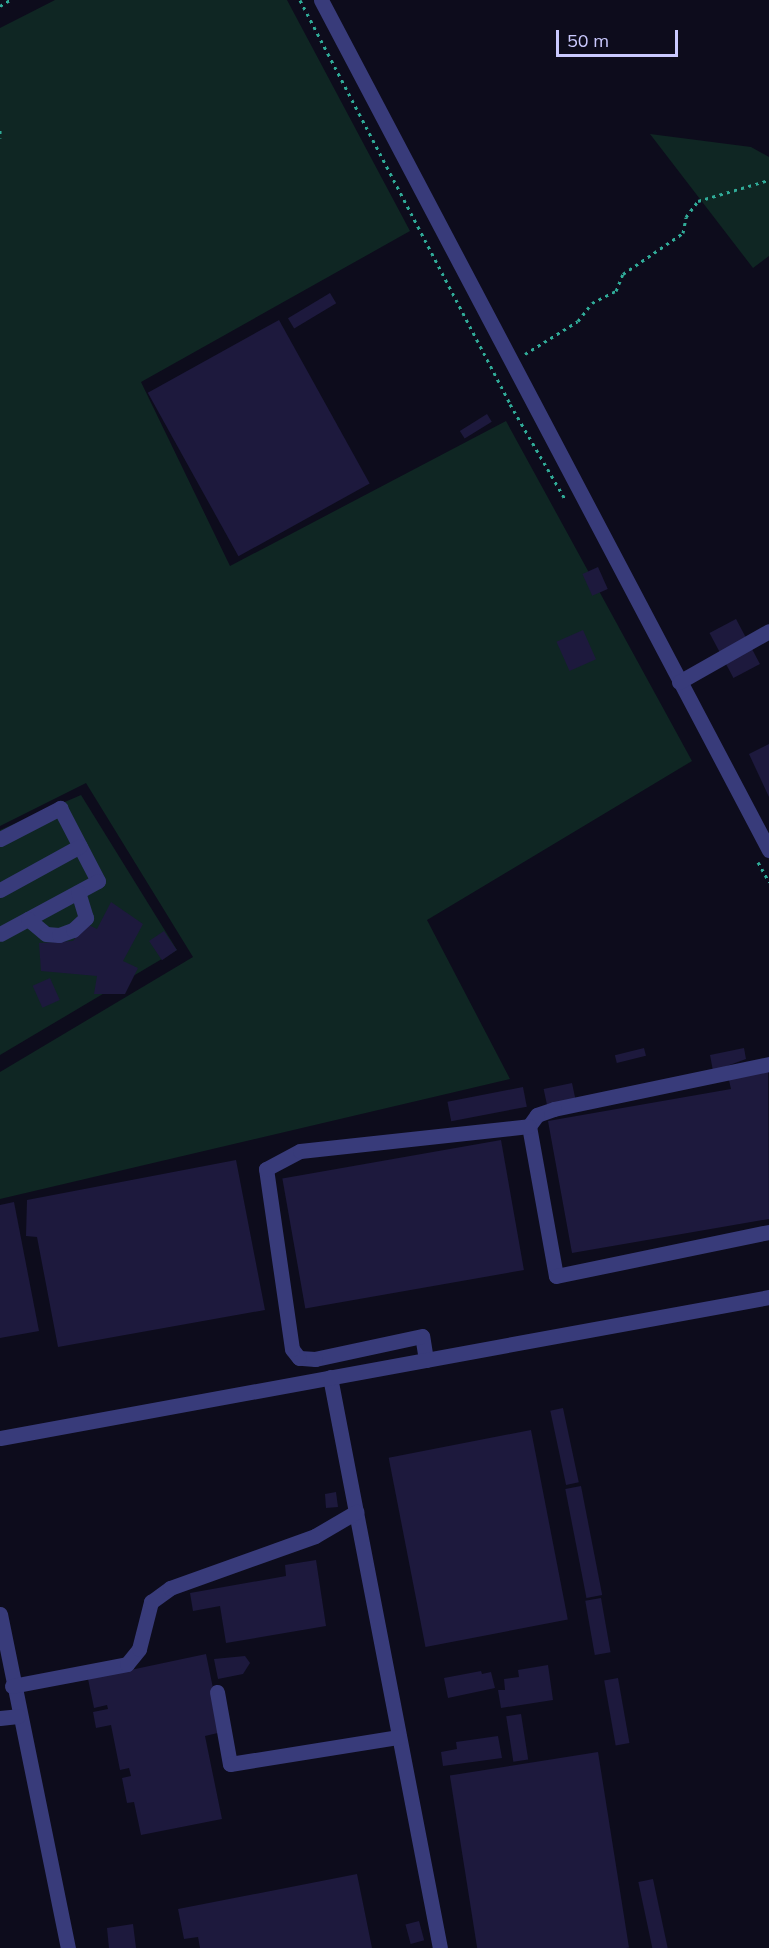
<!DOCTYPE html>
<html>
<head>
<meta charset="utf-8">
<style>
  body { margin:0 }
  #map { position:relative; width:769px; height:1948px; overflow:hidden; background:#0d0c1c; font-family:Mulish,sans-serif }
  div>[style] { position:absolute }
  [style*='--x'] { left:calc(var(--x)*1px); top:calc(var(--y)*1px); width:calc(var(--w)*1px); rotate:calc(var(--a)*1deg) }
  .green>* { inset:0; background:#0f2623 }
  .building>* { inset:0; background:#1d193d; transform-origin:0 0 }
  .path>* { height:3px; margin-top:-1.5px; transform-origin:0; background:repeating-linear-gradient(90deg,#30ab98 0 3px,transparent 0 7.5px) }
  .minor>* { height:15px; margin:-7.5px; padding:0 7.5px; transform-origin:7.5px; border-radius:7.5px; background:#383b7a }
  span { translate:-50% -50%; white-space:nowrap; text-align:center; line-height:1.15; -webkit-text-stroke:4.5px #0d0c1c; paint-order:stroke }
  .scale { position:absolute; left:556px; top:30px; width:122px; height:27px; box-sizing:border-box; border:3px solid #cac9fe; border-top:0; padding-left:8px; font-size:18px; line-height:21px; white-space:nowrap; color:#cac9fe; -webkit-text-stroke:4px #0d0c1c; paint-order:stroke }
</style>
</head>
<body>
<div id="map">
  <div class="green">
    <div style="clip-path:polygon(55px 0,287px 0,410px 231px,141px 382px,230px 566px,506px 421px,692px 761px,427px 920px,510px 1079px,0 1199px,0 1072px,193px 957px,86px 783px,0 826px,0 28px)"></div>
    <div style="clip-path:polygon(650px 134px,751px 147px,769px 157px,769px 256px,753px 268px)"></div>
    <div style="clip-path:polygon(81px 795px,177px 950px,0 1055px,0 830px)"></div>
  </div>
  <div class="building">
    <div style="left:330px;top:293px;width:12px;height:49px;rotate:59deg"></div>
    <div style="left:279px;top:320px;width:187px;height:150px;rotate:61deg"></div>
    <div style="left:487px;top:414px;width:9px;height:32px;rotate:58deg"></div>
    <div style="left:598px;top:567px;width:24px;height:17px;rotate:66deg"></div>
    <div style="left:736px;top:619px;width:51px;height:30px;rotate:62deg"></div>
    <div style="left:583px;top:630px;width:32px;height:29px;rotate:66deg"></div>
    <div style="clip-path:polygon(769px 744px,769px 797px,749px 754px)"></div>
    <div style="clip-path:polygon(111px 902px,143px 924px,123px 961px,138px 968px,125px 994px,94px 994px,97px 976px,41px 971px,39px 943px,73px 941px,87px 924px,97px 929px)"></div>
    <div style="left:164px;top:931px;width:23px;height:18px;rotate:56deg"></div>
    <div style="left:50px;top:978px;width:24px;height:19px;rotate:66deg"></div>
    <div style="left:644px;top:1048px;width:8px;height:30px;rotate:76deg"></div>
    <div style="clip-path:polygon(744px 1048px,746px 1059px,713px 1071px,710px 1055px)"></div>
    <div style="clip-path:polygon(768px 1069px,769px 1219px,572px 1253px,548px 1121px,731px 1089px,728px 1076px)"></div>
    <div style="left:572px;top:1083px;width:19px;height:29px;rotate:78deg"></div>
    <div style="left:523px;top:1087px;width:20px;height:77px;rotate:79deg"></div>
    <div style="left:501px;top:1140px;width:132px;height:222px;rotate:80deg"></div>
    <div style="clip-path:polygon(236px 1160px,265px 1310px,58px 1347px,37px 1237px,26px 1236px,27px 1200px)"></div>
    <div style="clip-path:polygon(14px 1202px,39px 1331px,0 1338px,0 1205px)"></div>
    <div style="left:563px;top:1408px;width:76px;height:13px;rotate:78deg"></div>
    <div style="left:531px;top:1430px;width:193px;height:145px;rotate:79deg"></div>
    <div style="left:581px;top:1486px;width:111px;height:16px;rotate:79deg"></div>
    <div style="clip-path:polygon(336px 1492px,338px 1507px,326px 1508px,325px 1494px)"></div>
    <div style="clip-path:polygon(316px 1560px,326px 1626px,226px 1643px,220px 1606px,193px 1611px,190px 1593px,286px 1576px,285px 1565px)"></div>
    <div style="left:601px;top:1598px;width:55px;height:16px;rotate:80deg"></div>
    <div style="clip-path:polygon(206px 1654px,222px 1732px,205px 1736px,222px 1819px,141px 1835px,134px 1802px,127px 1803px,122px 1778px,131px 1776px,129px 1768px,120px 1770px,111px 1725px,96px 1728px,93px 1712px,108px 1709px,107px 1705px,94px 1708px,88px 1679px)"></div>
    <div style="clip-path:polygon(245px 1656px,250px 1663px,243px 1674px,218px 1679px,214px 1659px)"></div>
    <div style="clip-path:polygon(548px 1665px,553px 1700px,501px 1708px,498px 1690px,505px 1690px,504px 1679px,519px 1677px,518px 1670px)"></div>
    <div style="clip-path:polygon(481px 1671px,482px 1674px,491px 1672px,495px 1688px,448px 1698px,444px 1678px)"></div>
    <div style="left:618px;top:1678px;width:66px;height:14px;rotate:80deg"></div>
    <div style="left:521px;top:1714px;width:46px;height:15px;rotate:81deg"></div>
    <div style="clip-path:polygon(498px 1736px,502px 1758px,443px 1766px,441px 1752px,457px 1749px,456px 1742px)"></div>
    <div style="left:598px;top:1752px;width:198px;height:150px;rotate:81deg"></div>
    <div style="clip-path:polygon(357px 1874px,372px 1948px,200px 1948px,198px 1937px,184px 1939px,178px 1909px)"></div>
    <div style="left:653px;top:1879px;width:71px;height:15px;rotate:78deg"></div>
    <div style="left:419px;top:1921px;width:20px;height:14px;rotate:75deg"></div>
    <div style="clip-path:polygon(133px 1924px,136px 1948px,109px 1948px,107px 1928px)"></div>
  </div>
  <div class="path">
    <div style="--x:300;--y:0;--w:455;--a:62.5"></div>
    <div style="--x:510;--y:404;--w:110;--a:59.9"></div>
    <div style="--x:0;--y:6;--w:12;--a:-31"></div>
    <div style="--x:0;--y:130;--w:8;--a:90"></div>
    <div style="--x:525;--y:354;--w:62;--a:-31.9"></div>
    <div style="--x:578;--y:321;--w:23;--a:-52"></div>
    <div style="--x:592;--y:303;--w:27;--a:-27"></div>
    <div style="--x:616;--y:291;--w:18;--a:-68"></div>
    <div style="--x:623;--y:274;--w:73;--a:-34.3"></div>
    <div style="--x:683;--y:233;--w:16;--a:-79"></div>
    <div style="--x:686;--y:217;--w:20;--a:-53"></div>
    <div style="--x:698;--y:201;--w:74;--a:-16.5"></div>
    <div style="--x:758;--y:862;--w:23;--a:61"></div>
  </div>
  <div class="minor">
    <div style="--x:321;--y:0;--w:961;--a:62.21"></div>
    <div style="--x:679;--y:682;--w:103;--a:-29.5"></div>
    <div style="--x:0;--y:839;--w:68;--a:-27.3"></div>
    <div style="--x:60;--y:808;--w:82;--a:62.5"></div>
    <div style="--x:98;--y:881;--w:111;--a:151.6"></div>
    <div style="--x:0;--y:890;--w:91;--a:-28.8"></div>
    <div style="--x:28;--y:919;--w:23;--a:40"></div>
    <div style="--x:46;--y:934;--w:13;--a:4"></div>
    <div style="--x:59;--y:935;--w:15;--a:-20"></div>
    <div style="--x:73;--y:930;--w:18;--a:-43"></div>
    <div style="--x:86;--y:918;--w:27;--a:-107"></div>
    <div style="--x:769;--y:1064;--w:220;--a:168.2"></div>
    <div style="--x:554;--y:1109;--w:18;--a:161"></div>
    <div style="--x:537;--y:1115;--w:14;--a:126"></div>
    <div style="--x:529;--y:1126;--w:152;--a:79.8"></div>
    <div style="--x:556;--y:1276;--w:217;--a:-11.7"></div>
    <div style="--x:426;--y:1360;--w:24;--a:-99"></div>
    <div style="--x:422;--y:1336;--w:109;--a:167.9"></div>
    <div style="--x:315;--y:1359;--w:16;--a:-176"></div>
    <div style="--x:299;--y:1358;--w:11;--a:-128"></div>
    <div style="--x:292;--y:1349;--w:182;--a:-98.2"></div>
    <div style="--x:266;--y:1169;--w:38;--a:-28"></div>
    <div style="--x:300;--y:1151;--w:230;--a:-6.2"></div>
    <div style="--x:330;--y:1377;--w:581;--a:79.1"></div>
    <div style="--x:0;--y:1438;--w:782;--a:-10.39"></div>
    <div style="--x:0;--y:1614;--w:341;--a:78.5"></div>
    <div style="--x:12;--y:1686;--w:117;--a:-10.8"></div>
    <div style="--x:127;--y:1664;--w:19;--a:-51"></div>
    <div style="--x:139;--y:1649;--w:49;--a:-75.7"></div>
    <div style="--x:151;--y:1602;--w:24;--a:-36"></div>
    <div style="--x:170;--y:1588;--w:154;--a:-19.7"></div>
    <div style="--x:315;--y:1536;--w:48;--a:-30.3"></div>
    <div style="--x:217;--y:1692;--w:73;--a:79.8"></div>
    <div style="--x:230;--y:1764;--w:171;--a:-9.1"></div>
    <div style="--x:0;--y:1718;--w:18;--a:-6"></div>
  </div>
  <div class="scale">50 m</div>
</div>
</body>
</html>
